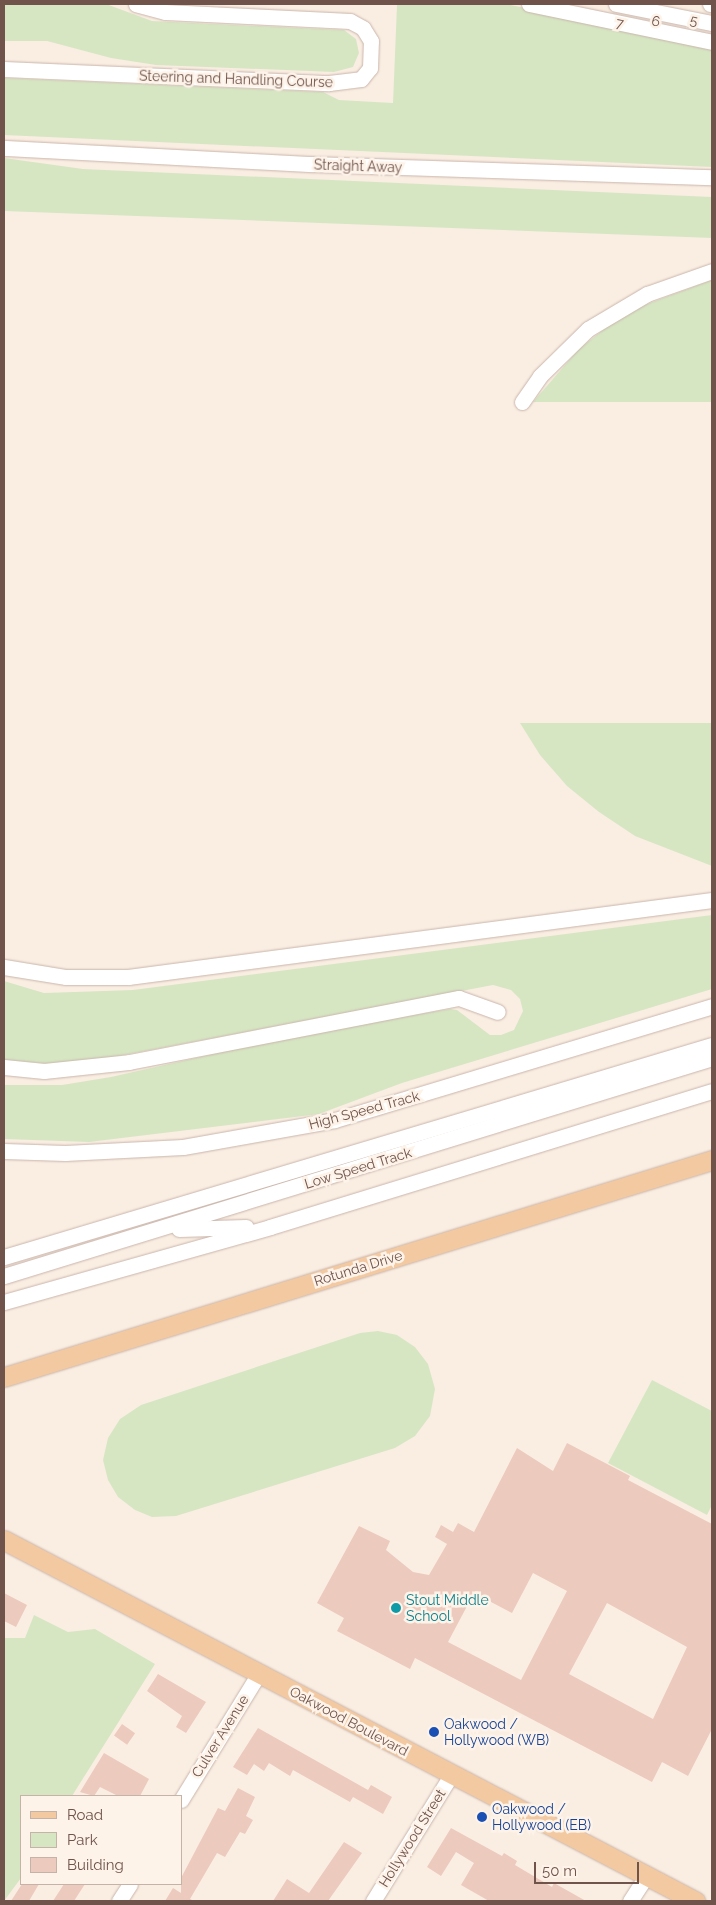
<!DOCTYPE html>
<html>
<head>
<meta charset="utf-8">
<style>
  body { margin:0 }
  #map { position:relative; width:716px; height:1905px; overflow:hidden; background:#faeee3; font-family:Raleway,sans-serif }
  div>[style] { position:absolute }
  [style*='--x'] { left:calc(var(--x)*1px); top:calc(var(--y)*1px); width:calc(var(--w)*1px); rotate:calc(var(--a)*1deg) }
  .green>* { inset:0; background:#d6e6c3 }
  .building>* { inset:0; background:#edcabe; transform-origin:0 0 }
  .roads { filter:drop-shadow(0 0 1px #cab5ab) drop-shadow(0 0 1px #cab5ab) }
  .minor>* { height:15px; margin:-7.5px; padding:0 7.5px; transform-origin:7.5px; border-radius:7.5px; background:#fff }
  .major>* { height:19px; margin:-9.5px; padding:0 9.5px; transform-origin:9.5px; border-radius:9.5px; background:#f3c9a1 }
  .dots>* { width:14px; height:14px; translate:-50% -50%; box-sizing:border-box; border:2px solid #fdf3e9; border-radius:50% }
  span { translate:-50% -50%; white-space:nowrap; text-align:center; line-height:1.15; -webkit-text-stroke:5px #fdf3e9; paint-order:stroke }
  .street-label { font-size:14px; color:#70544c }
  .culture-label { font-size:14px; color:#0d838f }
  .left { translate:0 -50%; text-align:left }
  .transit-label { font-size:14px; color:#164399 }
  .frame { position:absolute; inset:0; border:5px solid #70544c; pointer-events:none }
  .legend { position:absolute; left:20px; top:1795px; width:162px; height:90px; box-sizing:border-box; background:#fdf3e9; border:1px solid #c5b3aa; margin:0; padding:6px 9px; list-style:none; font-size:15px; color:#70544c }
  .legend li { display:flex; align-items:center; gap:10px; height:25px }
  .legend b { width:25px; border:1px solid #c5b3aa }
  .scale { position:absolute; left:534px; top:1862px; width:105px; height:22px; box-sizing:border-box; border:2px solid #70544c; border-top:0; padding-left:6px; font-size:15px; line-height:18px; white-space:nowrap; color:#70544c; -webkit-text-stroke:4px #fdf3e9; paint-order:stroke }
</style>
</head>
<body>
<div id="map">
  <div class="green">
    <div style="clip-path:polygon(4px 4px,106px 4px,152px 21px,344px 30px,356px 39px,359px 53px,353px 67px,334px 72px,156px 65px,111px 58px,47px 41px,4px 41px)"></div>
    <div style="clip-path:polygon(385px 4px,505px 4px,712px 46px,712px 167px,4px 135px,4px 78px,323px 92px,339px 100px,393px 103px,397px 5px)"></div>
    <div style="clip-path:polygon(4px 158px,83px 169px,712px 197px,712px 238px,4px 211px)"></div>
    <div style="clip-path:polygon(712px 280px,712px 402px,533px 402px,579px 349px,608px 326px,639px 307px)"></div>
    <div style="clip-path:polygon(520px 723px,712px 723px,712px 866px,635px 836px,599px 812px,567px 786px,540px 755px)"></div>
    <div style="clip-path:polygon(712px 915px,712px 989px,402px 1083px,319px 1114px,89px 1142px,4px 1139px,4px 1085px,62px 1085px,111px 1077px,303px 1034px,450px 1009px,457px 1010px,490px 1035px,501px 1035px,514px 1030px,523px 1011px,520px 999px,511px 990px,493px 985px,92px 1061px,52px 1064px,4px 1060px,4px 981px,44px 993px,133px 990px)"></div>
    <div style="clip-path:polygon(378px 1331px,397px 1335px,415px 1347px,428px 1364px,435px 1389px,430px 1416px,415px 1436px,395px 1448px,176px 1516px,152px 1517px,135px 1510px,118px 1497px,108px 1480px,103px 1460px,108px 1438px,120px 1419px,141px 1405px,360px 1333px)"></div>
    <div style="clip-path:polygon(652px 1380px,712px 1411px,712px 1505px,707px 1515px,608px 1463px)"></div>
    <div style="clip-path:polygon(34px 1615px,68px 1632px,95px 1629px,155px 1664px,72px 1796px,21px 1796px,21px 1878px,4px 1901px,4px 1638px,25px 1638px)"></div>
  </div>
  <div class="building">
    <div style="clip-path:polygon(evenodd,567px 1443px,630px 1476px,628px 1480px,712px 1524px,712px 1729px,688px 1776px,662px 1762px,652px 1782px,415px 1658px,410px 1669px,337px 1631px,344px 1618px,317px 1603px,359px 1526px,390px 1541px,386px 1550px,413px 1572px,429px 1575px,447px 1544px,435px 1537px,441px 1525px,453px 1532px,458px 1523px,474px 1532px,517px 1448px,553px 1471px,567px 1443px,533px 1573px,567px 1591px,521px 1680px,448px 1642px,474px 1593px,512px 1613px,533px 1573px,567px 1443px,607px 1603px,687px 1647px,653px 1719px,569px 1674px,607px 1603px)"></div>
    <div style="clip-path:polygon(4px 1593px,27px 1605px,16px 1627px,4px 1621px)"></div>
    <div style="clip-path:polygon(158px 1674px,206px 1702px,186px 1733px,176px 1727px,182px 1716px,147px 1691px)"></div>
    <div style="left:122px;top:1724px;width:16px;height:14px;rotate:35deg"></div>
    <div style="clip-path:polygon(258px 1728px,368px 1790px,371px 1785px,392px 1797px,383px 1814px,353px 1797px,350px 1802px,293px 1770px,290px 1776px,269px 1763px,264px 1771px,254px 1764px,247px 1775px,233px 1767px)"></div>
    <div style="clip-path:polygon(104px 1753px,149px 1779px,140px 1796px,118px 1796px,100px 1787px,94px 1796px,80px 1792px)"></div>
    <div style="clip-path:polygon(238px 1788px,255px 1797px,246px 1816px,253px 1820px,245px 1834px,240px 1832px,225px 1857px,217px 1853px,190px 1899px,194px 1901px,165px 1901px,173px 1888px,181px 1893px,181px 1878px,200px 1842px,218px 1808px,225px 1811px)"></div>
    <div style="clip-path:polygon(451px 1828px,502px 1856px,504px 1853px,517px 1861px,515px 1865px,552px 1887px,554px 1883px,586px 1901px,489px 1901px,461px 1885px,474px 1863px,456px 1852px,441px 1876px,427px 1867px)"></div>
    <div style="clip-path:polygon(344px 1842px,362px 1853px,328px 1901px,273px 1901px,287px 1879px,309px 1893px)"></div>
    <div style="clip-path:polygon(22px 1884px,39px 1884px,29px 1901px,11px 1901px)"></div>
    <div style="clip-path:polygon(64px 1884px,85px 1884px,74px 1901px,53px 1901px)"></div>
  </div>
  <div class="roads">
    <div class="minor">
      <div style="--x:529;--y:4;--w:187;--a:11.7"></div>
      <div style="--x:616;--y:4;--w:98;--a:11.2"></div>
      <div style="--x:710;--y:4;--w:2;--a:0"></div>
      <div style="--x:4;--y:69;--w:325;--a:2.5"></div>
      <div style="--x:329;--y:83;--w:32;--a:-7"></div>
      <div style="--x:361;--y:79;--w:14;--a:-51"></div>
      <div style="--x:370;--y:68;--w:27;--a:-88"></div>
      <div style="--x:371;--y:41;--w:15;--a:-122"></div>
      <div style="--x:363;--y:28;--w:15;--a:-152"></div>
      <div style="--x:350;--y:21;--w:185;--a:-177.2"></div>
      <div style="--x:165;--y:12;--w:30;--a:-165"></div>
      <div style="--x:4;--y:148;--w:307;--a:3"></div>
      <div style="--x:311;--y:164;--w:401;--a:1.9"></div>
      <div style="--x:522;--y:402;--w:32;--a:-55"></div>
      <div style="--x:540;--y:376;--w:67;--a:-44.4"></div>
      <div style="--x:588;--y:329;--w:69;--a:-30.7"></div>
      <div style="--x:647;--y:294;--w:69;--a:-19.5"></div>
      <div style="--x:4;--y:967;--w:63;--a:9.2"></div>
      <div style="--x:66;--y:977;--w:62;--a:0"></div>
      <div style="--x:128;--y:977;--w:589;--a:-7.51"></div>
      <div style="--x:4;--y:1067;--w:40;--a:5.7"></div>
      <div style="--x:44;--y:1071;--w:85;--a:-6"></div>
      <div style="--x:129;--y:1062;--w:336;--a:-11"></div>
      <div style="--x:459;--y:998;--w:41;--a:19.7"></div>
      <div style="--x:4;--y:1151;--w:61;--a:1.9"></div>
      <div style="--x:65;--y:1153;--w:118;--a:-2.9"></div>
      <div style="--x:183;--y:1147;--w:154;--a:-10.1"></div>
      <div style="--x:335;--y:1120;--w:394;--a:-16.8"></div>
      <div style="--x:179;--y:1229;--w:67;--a:-1.7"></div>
      <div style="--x:4;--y:1257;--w:739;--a:-16.67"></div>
      <div style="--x:4;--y:1276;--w:741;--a:-17.11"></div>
      <div style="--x:4;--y:1302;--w:276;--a:-15.7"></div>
      <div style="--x:270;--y:1227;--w:462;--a:-17.1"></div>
      <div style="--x:181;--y:1800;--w:149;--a:-58.4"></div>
      <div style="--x:119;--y:1901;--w:20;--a:-57"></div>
      <div style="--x:373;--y:1901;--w:148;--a:-58.2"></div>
      <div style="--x:630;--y:1901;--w:30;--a:-57"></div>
    </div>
    <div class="major">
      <div style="--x:4;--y:1377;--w:741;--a:-17.04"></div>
      <div style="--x:4;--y:1540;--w:780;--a:27.58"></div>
    </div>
  </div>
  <div class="dots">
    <div style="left:396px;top:1608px;background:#0f9aa8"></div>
    <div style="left:434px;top:1732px;background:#1a4fb4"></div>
    <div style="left:482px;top:1817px;background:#1a4fb4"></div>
  </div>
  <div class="street-label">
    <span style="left:694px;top:20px;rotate:12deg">5</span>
    <span style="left:656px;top:21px;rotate:12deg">6</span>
    <span style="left:620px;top:23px;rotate:12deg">7</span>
    <span style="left:236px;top:79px;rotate:2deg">Steering and Handling Course</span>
    <span style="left:358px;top:166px;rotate:2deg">Straight Away</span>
    <span style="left:364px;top:1110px;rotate:-15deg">High Speed Track</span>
    <span style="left:358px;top:1168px;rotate:-17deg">Low Speed Track</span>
    <span style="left:358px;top:1268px;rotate:-17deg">Rotunda Drive</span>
    <span style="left:349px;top:1721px;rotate:28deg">Oakwood Boulevard</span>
    <span style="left:220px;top:1736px;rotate:-58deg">Culver Avenue</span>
    <span style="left:412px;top:1838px;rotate:-58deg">Hollywood Street</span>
  </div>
  <div class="culture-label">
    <span class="left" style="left:406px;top:1608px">Stout Middle<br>School</span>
  </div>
  <div class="transit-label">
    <span class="left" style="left:444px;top:1732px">Oakwood /<br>Hollywood (WB)</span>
    <span class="left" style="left:492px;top:1817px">Oakwood /<br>Hollywood (EB)</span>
  </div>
  <div class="frame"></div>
  <ul class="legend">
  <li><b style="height:6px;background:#f3c9a1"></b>Road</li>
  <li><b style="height:14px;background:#d6e6c3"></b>Park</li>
  <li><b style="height:14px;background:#edcabe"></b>Building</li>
  </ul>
  <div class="scale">50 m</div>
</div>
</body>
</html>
